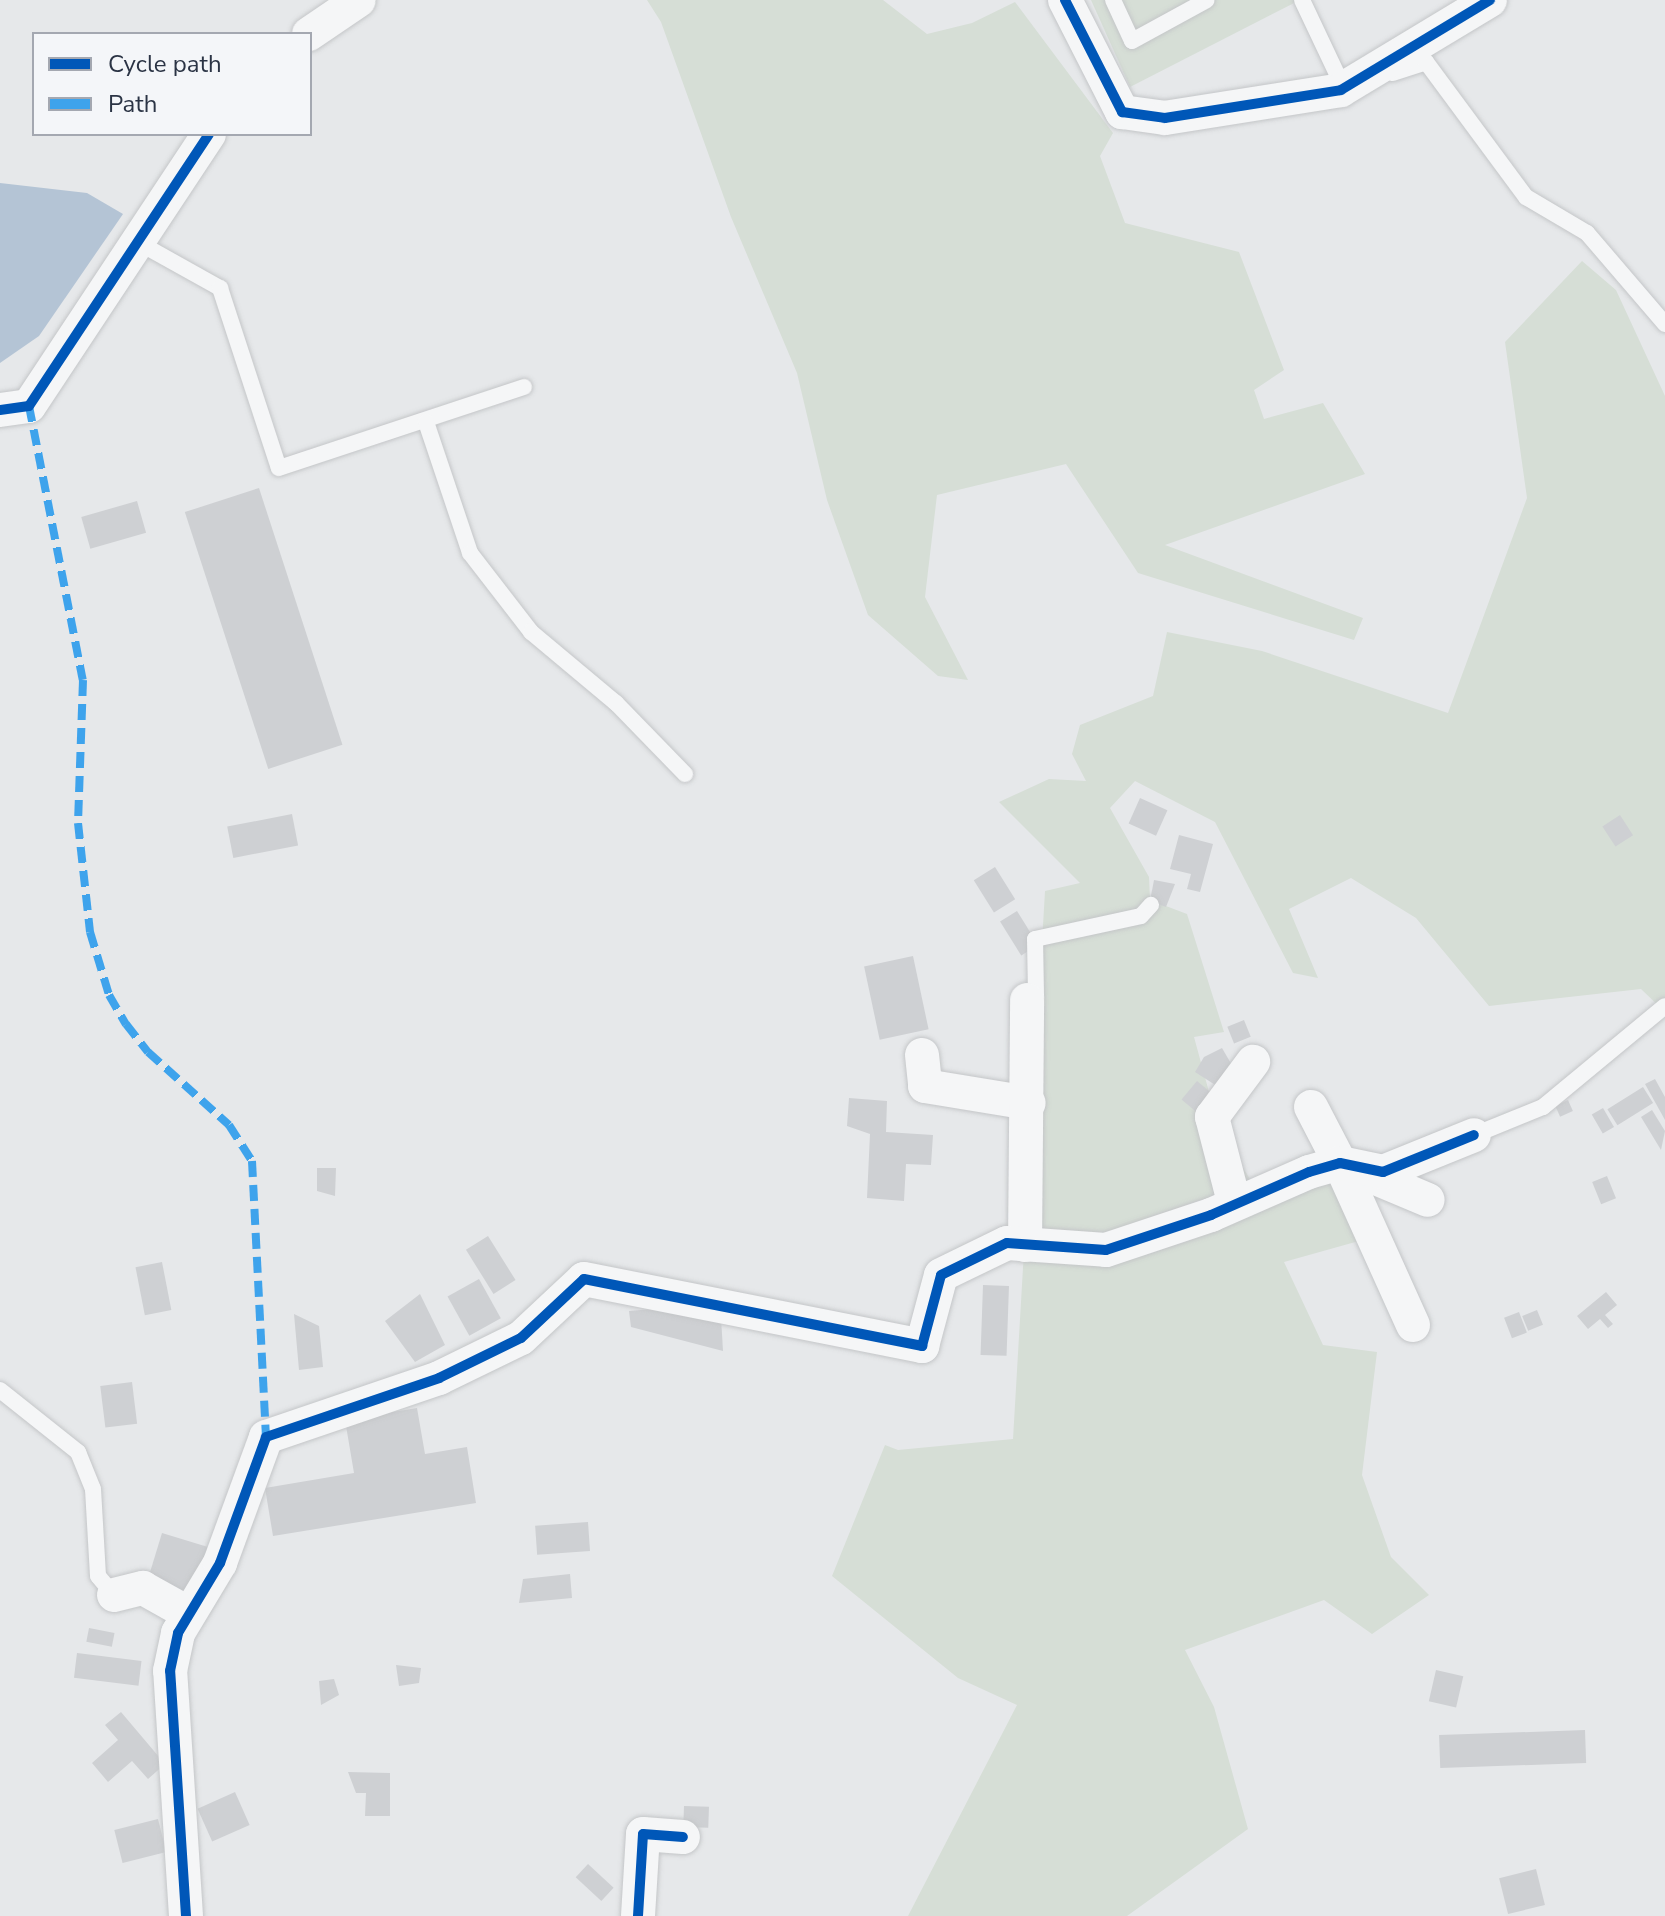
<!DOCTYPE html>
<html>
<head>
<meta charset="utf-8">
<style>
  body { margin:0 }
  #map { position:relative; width:1665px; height:1916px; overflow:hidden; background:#e6e8ea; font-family:"Nunito Sans",sans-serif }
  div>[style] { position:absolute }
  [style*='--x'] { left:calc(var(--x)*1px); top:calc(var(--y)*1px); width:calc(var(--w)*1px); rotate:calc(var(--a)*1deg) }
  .green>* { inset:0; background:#d6ded6 }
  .water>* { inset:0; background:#b4c4d5 }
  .building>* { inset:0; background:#ced0d3; transform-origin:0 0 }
  .roads { filter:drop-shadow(0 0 2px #c4c6c8) drop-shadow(0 0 2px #c4c6c8) }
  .service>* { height:16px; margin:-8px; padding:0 8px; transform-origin:8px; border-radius:8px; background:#f5f6f7 }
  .minor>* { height:34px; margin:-17px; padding:0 17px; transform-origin:17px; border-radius:17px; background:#f5f6f7 }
  .quiet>* { height:8px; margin-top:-4px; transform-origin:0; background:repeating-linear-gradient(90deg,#3ea3ec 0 16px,transparent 0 24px) }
  .cycleway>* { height:10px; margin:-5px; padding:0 5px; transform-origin:5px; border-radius:5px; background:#0057b8 }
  span { translate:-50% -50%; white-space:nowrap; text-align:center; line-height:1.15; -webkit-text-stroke:8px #f4f6f9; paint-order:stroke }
  .legend { position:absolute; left:32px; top:32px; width:280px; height:104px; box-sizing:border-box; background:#f4f6f9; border:2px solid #a4a8b1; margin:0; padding:10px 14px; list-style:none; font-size:24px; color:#2b3445 }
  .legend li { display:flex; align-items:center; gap:16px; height:40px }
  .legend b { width:40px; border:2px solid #a4a8b1 }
</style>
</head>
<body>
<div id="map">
  <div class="green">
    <div style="clip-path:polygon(647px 0,883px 0,927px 34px,972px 23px,1015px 2px,1113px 133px,1100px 156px,1125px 223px,1239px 252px,1284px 370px,1254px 390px,1264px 419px,1323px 403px,1365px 474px,1165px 545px,1363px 618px,1354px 640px,1138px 573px,1066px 464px,937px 495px,925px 597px,968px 680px,938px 676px,868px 615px,827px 500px,797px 373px,731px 217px,661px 22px)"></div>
    <div style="clip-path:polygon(1091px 0,1300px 0,1130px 87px)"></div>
    <div style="clip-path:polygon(1582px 261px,1616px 290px,1665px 396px,1665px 1012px,1641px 989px,1489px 1006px,1416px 918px,1351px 878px,1289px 909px,1318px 978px,1293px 973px,1215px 822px,1135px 781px,1110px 808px,1149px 877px,1150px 900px,1187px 914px,1224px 1032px,1194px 1037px,1218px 1125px,1258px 1193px,1342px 1164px,1366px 1239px,1284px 1262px,1323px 1345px,1377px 1352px,1362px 1475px,1391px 1557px,1429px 1595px,1372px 1634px,1324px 1600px,1185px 1650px,1214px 1707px,1248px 1829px,1127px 1916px,908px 1916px,1017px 1705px,958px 1678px,832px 1576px,885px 1445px,898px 1450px,1013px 1439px,1045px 891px,1080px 883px,999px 802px,1049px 779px,1086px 781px,1072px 754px,1080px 725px,1153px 696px,1167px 632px,1262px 651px,1448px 713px,1527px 498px,1505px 342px)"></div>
  </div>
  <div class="water">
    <div style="clip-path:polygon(0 183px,87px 193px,123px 214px,39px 336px,0 363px)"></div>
  </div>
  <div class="building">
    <div style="left:259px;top:488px;width:270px;height:78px;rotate:72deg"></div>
    <div style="left:137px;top:501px;width:33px;height:58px;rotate:74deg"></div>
    <div style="left:1140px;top:798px;width:30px;height:28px;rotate:24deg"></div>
    <div style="left:292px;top:814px;width:32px;height:66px;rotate:79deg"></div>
    <div style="left:1620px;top:815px;width:24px;height:21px;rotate:57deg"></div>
    <div style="clip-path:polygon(1179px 835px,1213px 844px,1200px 892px,1187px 889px,1191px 874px,1170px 869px)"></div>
    <div style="left:995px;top:867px;width:38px;height:25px;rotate:58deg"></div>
    <div style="clip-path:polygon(1154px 880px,1175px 884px,1166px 907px,1150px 901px)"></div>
    <div style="left:1017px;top:911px;width:40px;height:20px;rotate:58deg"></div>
    <div style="left:913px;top:956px;width:75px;height:50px;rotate:78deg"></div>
    <div style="left:1244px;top:1020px;width:18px;height:18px;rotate:68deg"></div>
    <div style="clip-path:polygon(1222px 1048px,1233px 1067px,1220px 1088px,1195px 1072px,1204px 1057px)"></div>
    <div style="clip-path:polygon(1655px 1079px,1665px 1097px,1665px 1120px,1645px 1084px)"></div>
    <div style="left:1197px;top:1081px;width:25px;height:24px;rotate:40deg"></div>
    <div style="left:1643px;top:1087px;width:19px;height:42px;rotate:58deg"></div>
    <div style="clip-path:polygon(849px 1098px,887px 1101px,886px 1132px,933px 1135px,931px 1165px,906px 1164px,904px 1201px,867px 1198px,870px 1134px,847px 1126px)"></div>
    <div style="left:1568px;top:1100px;width:12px;height:14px;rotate:66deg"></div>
    <div style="left:1603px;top:1108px;width:22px;height:13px;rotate:60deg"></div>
    <div style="clip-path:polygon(1652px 1110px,1665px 1131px,1661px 1150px,1641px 1117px)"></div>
    <div style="clip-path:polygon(317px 1168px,336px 1168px,335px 1196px,317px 1191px)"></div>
    <div style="left:1607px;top:1176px;width:24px;height:16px;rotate:68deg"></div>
    <div style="left:488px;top:1236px;width:52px;height:26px;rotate:58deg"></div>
    <div style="left:162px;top:1262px;width:49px;height:27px;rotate:79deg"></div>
    <div style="left:479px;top:1279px;width:45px;height:36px;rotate:61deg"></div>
    <div style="left:983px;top:1285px;width:26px;height:70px;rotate:2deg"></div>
    <div style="clip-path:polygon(1606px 1292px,1617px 1305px,1605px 1315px,1613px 1324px,1608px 1328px,1600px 1319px,1588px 1329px,1577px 1316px)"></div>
    <div style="clip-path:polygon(420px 1294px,445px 1345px,415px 1362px,385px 1321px)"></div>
    <div style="clip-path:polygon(677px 1307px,721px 1317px,723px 1351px,631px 1327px,629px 1311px)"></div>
    <div style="left:1537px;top:1310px;width:16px;height:16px;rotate:68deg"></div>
    <div style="left:1519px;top:1312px;width:22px;height:16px;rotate:69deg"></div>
    <div style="clip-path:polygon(294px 1314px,319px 1326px,323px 1367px,299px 1370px)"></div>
    <div style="left:132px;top:1382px;width:42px;height:32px;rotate:83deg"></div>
    <div style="clip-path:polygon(417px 1408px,425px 1454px,467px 1447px,476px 1503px,273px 1536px,265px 1488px,354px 1473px,345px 1420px)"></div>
    <div style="left:588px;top:1522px;width:29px;height:53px;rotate:86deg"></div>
    <div style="left:162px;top:1533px;width:48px;height:54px;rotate:17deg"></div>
    <div style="clip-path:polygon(570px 1574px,572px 1598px,519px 1603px,523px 1579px)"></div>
    <div style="left:89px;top:1628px;width:26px;height:14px;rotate:11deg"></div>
    <div style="left:77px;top:1653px;width:65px;height:25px;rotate:7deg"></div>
    <div style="clip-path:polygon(396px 1665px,421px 1668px,419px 1683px,399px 1686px)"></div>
    <div style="left:1436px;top:1670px;width:28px;height:32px;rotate:13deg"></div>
    <div style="clip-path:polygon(334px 1679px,339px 1695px,321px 1705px,319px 1681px)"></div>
    <div style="clip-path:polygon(121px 1712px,165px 1764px,148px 1779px,132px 1761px,108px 1782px,92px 1763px,118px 1740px,105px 1725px)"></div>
    <div style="left:1585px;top:1730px;width:33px;height:146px;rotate:88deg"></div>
    <div style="clip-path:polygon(348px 1772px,390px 1773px,390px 1816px,365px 1816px,366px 1793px,356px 1793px)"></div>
    <div style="left:235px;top:1792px;width:36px;height:41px;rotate:66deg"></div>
    <div style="left:684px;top:1806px;width:25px;height:21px;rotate:2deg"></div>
    <div style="left:158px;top:1819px;width:34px;height:45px;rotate:76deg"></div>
    <div style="left:588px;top:1864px;width:35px;height:18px;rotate:43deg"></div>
    <div style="left:1536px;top:1869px;width:37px;height:38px;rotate:76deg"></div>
  </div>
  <div class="roads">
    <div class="service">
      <div style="--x:1113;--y:0;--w:45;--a:65.1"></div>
      <div style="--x:1132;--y:41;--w:85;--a:-28.7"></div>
      <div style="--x:1302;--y:0;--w:98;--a:64.7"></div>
      <div style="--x:1393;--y:73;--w:35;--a:-18"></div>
      <div style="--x:1426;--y:62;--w:168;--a:53.5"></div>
      <div style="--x:1526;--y:197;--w:71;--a:30.5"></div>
      <div style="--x:1587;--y:233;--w:120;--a:49.4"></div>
      <div style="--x:139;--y:243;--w:93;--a:29.1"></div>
      <div style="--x:220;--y:288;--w:189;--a:71.9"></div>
      <div style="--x:279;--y:468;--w:258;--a:-18.3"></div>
      <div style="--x:426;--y:422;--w:138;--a:71.4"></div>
      <div style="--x:470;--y:553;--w:100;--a:52.3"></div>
      <div style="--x:531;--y:632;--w:111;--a:39.9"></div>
      <div style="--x:616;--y:703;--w:99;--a:45.8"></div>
      <div style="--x:1027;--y:1000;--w:10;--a:-29"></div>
      <div style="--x:1036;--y:995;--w:56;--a:-91"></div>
      <div style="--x:1035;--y:939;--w:108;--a:-12.2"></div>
      <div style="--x:1141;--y:916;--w:15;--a:-48"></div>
      <div style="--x:1474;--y:1135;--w:74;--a:-22.1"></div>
      <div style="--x:1543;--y:1107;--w:158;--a:-39.6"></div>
      <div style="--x:0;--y:1390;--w:100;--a:38.5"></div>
      <div style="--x:78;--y:1452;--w:40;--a:68"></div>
      <div style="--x:93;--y:1489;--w:87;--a:86.7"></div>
      <div style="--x:98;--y:1576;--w:25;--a:50"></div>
    </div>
    <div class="minor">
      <div style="--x:1065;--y:0;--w:126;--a:63"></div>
      <div style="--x:1122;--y:112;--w:43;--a:7.9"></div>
      <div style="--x:1165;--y:118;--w:178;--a:-9"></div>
      <div style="--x:1341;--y:90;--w:174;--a:-31.1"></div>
      <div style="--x:309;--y:34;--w:60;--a:-34.2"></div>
      <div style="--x:0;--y:410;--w:29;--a:-8"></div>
      <div style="--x:29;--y:406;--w:326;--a:-56.5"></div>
      <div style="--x:922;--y:1055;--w:31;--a:84"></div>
      <div style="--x:925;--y:1086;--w:105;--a:9.3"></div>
      <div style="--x:1311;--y:1107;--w:63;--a:62.6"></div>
      <div style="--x:1234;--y:1202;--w:88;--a:-104.5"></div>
      <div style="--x:1212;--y:1117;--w:69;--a:-53.3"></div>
      <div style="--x:1025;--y:1245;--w:245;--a:-89.5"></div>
      <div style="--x:1413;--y:1325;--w:178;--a:-114.3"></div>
      <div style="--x:1340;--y:1163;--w:95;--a:22.8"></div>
      <div style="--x:114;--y:1595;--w:30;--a:-14"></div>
      <div style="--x:143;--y:1588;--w:49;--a:29.2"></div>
      <div style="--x:186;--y:1916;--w:246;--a:-93.7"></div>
      <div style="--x:170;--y:1671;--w:39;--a:-78"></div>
      <div style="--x:178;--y:1633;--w:82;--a:-59"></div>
      <div style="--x:220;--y:1563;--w:134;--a:-69.9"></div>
      <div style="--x:266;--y:1437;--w:183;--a:-18.8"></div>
      <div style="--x:439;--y:1378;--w:91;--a:-26"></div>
      <div style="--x:521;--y:1338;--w:86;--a:-43.1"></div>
      <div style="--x:584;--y:1279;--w:345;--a:11.2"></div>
      <div style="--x:922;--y:1346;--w:73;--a:-75"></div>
      <div style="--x:941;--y:1275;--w:73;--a:-25.9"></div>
      <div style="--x:1007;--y:1243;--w:99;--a:4"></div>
      <div style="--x:1106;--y:1250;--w:111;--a:-18.4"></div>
      <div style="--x:1211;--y:1215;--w:107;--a:-23.7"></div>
      <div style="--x:1309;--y:1172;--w:32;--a:-16"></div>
      <div style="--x:1340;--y:1163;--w:44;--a:11.8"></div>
      <div style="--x:1383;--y:1172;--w:98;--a:-22.1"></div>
      <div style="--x:638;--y:1916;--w:82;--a:-86.5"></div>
      <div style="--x:643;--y:1834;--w:40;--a:4.3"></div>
    </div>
  </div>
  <div class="quiet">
    <div style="--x:29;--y:406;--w:279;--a:78.9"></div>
    <div style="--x:83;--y:680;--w:143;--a:92"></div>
    <div style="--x:78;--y:823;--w:110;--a:83.7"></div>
    <div style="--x:90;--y:932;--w:66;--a:73.2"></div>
    <div style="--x:109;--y:995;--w:34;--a:60"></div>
    <div style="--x:126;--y:1024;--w:36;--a:52"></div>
    <div style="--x:148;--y:1052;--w:109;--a:42"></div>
    <div style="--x:229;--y:1125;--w:43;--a:57.4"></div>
    <div style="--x:252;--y:1161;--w:276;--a:87.1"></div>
  </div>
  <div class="cycleway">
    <div style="--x:1065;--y:0;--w:126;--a:63"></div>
    <div style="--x:1122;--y:112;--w:43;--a:7.9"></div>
    <div style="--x:1165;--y:118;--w:178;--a:-9"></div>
    <div style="--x:1341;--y:90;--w:174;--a:-31.1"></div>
    <div style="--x:0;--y:410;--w:29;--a:-8"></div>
    <div style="--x:29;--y:406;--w:326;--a:-56.5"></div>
    <div style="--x:186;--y:1916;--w:246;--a:-93.7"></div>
    <div style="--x:170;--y:1671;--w:39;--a:-78"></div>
    <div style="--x:178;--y:1633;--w:82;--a:-59"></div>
    <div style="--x:220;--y:1563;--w:134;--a:-69.9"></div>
    <div style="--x:266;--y:1437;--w:183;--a:-18.8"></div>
    <div style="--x:439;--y:1378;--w:91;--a:-26"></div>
    <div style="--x:521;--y:1338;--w:86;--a:-43.1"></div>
    <div style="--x:584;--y:1279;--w:345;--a:11.2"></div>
    <div style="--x:922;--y:1346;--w:73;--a:-75"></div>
    <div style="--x:941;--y:1275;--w:73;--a:-25.9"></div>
    <div style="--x:1007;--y:1243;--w:99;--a:4"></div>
    <div style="--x:1106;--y:1250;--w:111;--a:-18.4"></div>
    <div style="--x:1211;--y:1215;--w:107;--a:-23.7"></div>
    <div style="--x:1309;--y:1172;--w:32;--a:-16"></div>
    <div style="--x:1340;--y:1163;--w:44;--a:11.8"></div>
    <div style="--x:1383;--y:1172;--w:98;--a:-22.1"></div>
    <div style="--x:638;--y:1916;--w:82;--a:-86.5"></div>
    <div style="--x:643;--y:1834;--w:40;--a:4.3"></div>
  </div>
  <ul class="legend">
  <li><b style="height:10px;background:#0057b8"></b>Cycle path</li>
  <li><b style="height:10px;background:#3ea3ec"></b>Path</li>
  </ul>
</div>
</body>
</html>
